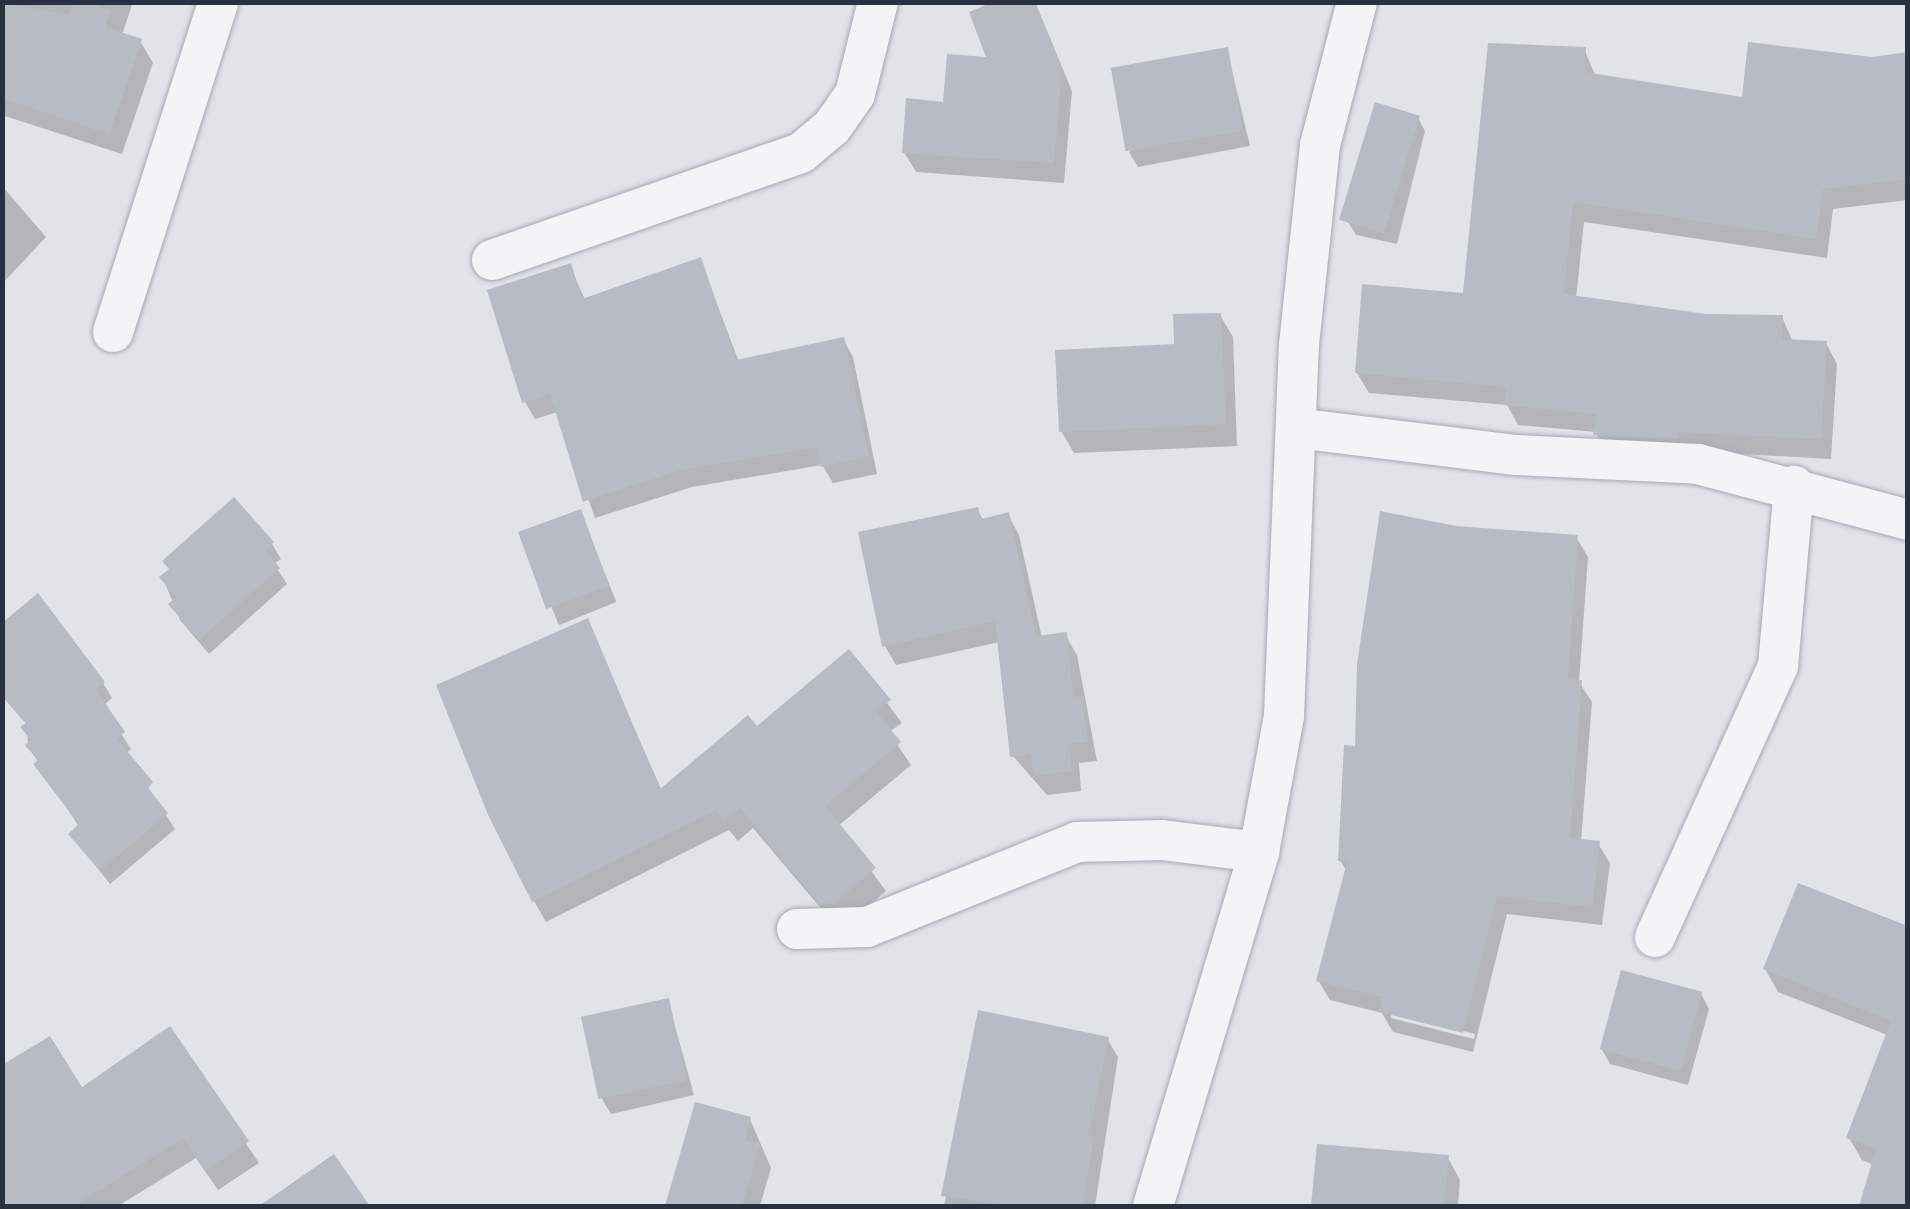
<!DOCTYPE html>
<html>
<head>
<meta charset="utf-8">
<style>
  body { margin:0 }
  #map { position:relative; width:1910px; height:1209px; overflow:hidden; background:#e0e3e8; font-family:"Archivo Narrow",sans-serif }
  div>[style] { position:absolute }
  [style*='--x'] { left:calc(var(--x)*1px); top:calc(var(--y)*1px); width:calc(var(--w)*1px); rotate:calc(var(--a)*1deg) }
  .shadow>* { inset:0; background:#0003; transform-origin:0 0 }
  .building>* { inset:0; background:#b7bcc4; transform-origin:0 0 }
  .roads { filter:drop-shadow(0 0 2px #a5aab2) drop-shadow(0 0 2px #a5aab2) }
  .street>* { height:40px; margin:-20px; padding:0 20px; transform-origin:20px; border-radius:20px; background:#f2f4f6 }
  span { translate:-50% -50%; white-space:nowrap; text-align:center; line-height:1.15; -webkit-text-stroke:8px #eff2f6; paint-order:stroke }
  .frame { position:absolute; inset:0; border:5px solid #29313e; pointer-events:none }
</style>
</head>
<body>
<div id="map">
  <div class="shadow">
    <div style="clip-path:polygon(2px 2px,133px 2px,122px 35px,140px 41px,153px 63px,122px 154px,2px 115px)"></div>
    <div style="clip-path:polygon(1035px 2px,1072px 91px,1064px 183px,916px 172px,904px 152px)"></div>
    <div style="clip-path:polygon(1584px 49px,1596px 77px,1744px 99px,1872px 59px,1908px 55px,1908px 200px,1833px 209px,1827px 258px,1584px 222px,1576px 299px,1705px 316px,1782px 317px,1793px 342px,1826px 343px,1837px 364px,1831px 459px,1689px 451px,1607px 455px,1596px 432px,1518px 425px,1507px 405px,1369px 393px,1357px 373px,1465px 296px)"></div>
    <div style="clip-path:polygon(1227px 50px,1250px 146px,1138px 167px,1129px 152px)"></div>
    <div style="clip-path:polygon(1418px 118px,1425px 131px,1397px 244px,1356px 235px,1348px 222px)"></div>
    <div style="clip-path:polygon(2px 186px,46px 237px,2px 284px)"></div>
    <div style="clip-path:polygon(700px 260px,739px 362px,843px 339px,853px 357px,877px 474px,833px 483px,822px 465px,692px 487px,595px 518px,558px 412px,535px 419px,525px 402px,570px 266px,585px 300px)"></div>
    <div style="clip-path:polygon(1220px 315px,1233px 337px,1237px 446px,1074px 453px,1061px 431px)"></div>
    <div style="clip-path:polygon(234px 500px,272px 544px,281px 559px,274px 564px,287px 584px,209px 654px,180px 620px,163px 578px)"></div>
    <div style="clip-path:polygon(977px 509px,984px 521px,1008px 515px,1019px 535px,1042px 638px,1065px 635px,1077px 655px,1097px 761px,1079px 763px,1081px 791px,1047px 795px,1013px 756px,999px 642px,896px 665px,885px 646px)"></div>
    <div style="left:580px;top:512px;width:97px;height:62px;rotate:68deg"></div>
    <div style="clip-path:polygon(evenodd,1456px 529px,1576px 537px,1588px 557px,1579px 682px,1592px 702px,1581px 842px,1598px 844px,1610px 863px,1602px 925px,1507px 914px,1473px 1052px,1393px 1032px,1382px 1013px,1330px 1000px,1318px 980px,1347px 872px,1340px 860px,1357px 749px,1456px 529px,1391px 1013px,1475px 1034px,1474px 1039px,1391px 1018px,1391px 1013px)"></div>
    <div style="clip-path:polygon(587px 622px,662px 791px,757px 729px,849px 652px,902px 723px,889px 732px,911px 765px,838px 826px,886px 891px,846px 925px,835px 925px,753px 828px,738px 841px,729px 830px,546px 922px,534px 901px)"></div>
    <div style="clip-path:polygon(2px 626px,103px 683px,112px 698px,103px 706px,131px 749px,126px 753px,175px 829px,110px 884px,71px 834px,79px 827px,28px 746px,27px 725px,2px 696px)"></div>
    <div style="clip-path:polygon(1908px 929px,1908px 1043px,1778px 992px,1765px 969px)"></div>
    <div style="clip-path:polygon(1701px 994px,1709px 1009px,1688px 1085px,1610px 1064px,1601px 1048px)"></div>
    <div style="clip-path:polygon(668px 1001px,694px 1095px,611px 1114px,602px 1099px)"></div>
    <div style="clip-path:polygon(980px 1013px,1107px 1039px,1118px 1057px,1095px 1206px,944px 1206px)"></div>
    <div style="clip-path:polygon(169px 1030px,259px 1163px,218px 1190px,196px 1158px,118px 1206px,2px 1206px,2px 1184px,81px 1091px)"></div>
    <div style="clip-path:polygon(1908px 1062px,1908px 1206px,1861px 1206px,1874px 1165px,1862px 1160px,1849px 1138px)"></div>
    <div style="clip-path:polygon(697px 1105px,750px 1119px,771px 1168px,760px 1206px,667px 1206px)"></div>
    <div style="clip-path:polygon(1319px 1146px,1448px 1158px,1460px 1180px,1458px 1206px,1312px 1206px)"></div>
  </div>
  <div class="building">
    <div style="clip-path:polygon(2px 2px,69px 15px,73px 2px,88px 2px,111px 10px,105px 27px,142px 39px,109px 134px,2px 98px)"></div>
    <div style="clip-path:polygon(993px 2px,1035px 2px,1062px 69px,1054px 163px,902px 153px,906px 98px,943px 102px,947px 54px,986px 57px,969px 12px)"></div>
    <div style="clip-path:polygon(1748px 42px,1872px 57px,1908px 52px,1908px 179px,1823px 189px,1816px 239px,1573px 202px,1564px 294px,1706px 314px,1783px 315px,1782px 339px,1827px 341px,1821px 439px,1678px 432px,1677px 439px,1593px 435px,1596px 414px,1504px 405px,1506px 387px,1355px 373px,1362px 284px,1463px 293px,1488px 43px,1586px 47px,1585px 72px,1742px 97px)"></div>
    <div style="left:1228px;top:47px;width:85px;height:119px;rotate:80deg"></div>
    <div style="left:1375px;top:102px;width:47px;height:123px;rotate:17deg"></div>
    <div style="clip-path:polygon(701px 257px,736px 360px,844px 337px,869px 456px,820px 467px,816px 447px,681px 470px,583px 502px,550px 394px,522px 403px,487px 290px,571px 263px,582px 299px)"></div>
    <div style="clip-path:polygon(1221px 313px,1226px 424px,1059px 432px,1055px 350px,1174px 344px,1173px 314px)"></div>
    <div style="clip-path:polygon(234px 497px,274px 542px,265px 550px,280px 568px,199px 640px,168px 604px,176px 597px,159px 577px,169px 569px,162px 561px)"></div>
    <div style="clip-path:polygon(978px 507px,981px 519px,1009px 512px,1036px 636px,1067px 632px,1073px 697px,1082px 696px,1088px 742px,1069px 744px,1072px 771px,1033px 776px,1031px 754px,1010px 757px,995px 621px,882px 647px,858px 532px)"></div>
    <div style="left:581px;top:509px;width:82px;height:67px;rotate:70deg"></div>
    <div style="clip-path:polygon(1380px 511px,1456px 526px,1578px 535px,1568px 679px,1582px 680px,1570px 838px,1600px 841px,1592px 907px,1497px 896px,1463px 1033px,1379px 1012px,1383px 997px,1316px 981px,1347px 862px,1338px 861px,1344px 745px,1355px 746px,1357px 664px)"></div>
    <div style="clip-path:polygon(38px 593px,105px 682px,96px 690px,125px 732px,117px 739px,153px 782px,148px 788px,168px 813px,100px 871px,68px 834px,79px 824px,33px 764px,38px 760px,25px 745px,31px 740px,20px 727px,26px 723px,2px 695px,2px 623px)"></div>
    <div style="clip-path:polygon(588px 618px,660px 789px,748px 715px,757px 726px,849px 649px,891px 700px,876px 712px,901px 742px,825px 806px,876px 868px,833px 904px,820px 905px,740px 808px,724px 821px,715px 810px,532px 902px,489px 817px,436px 685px)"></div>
    <div style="clip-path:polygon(1798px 883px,1908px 926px,1908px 1206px,1859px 1206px,1876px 1149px,1846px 1138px,1891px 1021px,1763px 969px)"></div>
    <div style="left:1621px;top:970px;width:84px;height:82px;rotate:15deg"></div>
    <div style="left:669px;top:998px;width:84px;height:90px;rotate:78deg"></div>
    <div style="clip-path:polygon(978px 1010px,1109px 1037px,1089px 1136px,1094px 1136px,1083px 1206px,1015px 1206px,941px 1196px)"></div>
    <div style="clip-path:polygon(170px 1026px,249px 1141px,205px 1171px,183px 1138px,74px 1206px,2px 1206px,2px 1065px,50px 1036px,82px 1087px)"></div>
    <div style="clip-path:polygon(695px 1102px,751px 1117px,745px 1140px,760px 1144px,742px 1206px,665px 1206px)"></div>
    <div style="clip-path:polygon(1317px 1144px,1449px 1155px,1444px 1206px,1311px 1206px)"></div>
    <div style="clip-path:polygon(334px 1154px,370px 1206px,259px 1206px)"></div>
  </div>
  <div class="roads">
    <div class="street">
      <div style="--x:492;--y:260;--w:327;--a:-19.1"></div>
      <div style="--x:801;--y:153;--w:40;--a:-40"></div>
      <div style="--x:832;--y:127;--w:40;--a:-55.1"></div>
      <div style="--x:855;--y:94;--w:95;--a:-76"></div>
      <div style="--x:113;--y:332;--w:346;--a:-72.3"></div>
      <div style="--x:1296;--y:428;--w:222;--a:7"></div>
      <div style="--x:1516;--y:455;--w:182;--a:2.8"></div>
      <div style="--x:1698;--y:464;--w:217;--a:14.9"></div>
      <div style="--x:797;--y:929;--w:70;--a:-1.6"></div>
      <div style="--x:867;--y:927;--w:227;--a:-22"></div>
      <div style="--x:1077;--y:842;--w:85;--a:-1.3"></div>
      <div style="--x:1162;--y:840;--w:98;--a:7.1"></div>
      <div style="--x:1655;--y:937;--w:298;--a:-65.6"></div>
      <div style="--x:1778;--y:666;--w:181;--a:-84.9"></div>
      <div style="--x:1153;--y:1206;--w:370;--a:-73.3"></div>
      <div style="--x:1259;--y:852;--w:138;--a:-79.6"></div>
      <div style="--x:1284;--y:716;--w:371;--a:-87.7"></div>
      <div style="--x:1299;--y:345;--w:201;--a:-84"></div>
      <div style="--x:1320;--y:145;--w:148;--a:-75.5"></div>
    </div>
  </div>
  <div class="frame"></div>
</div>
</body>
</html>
